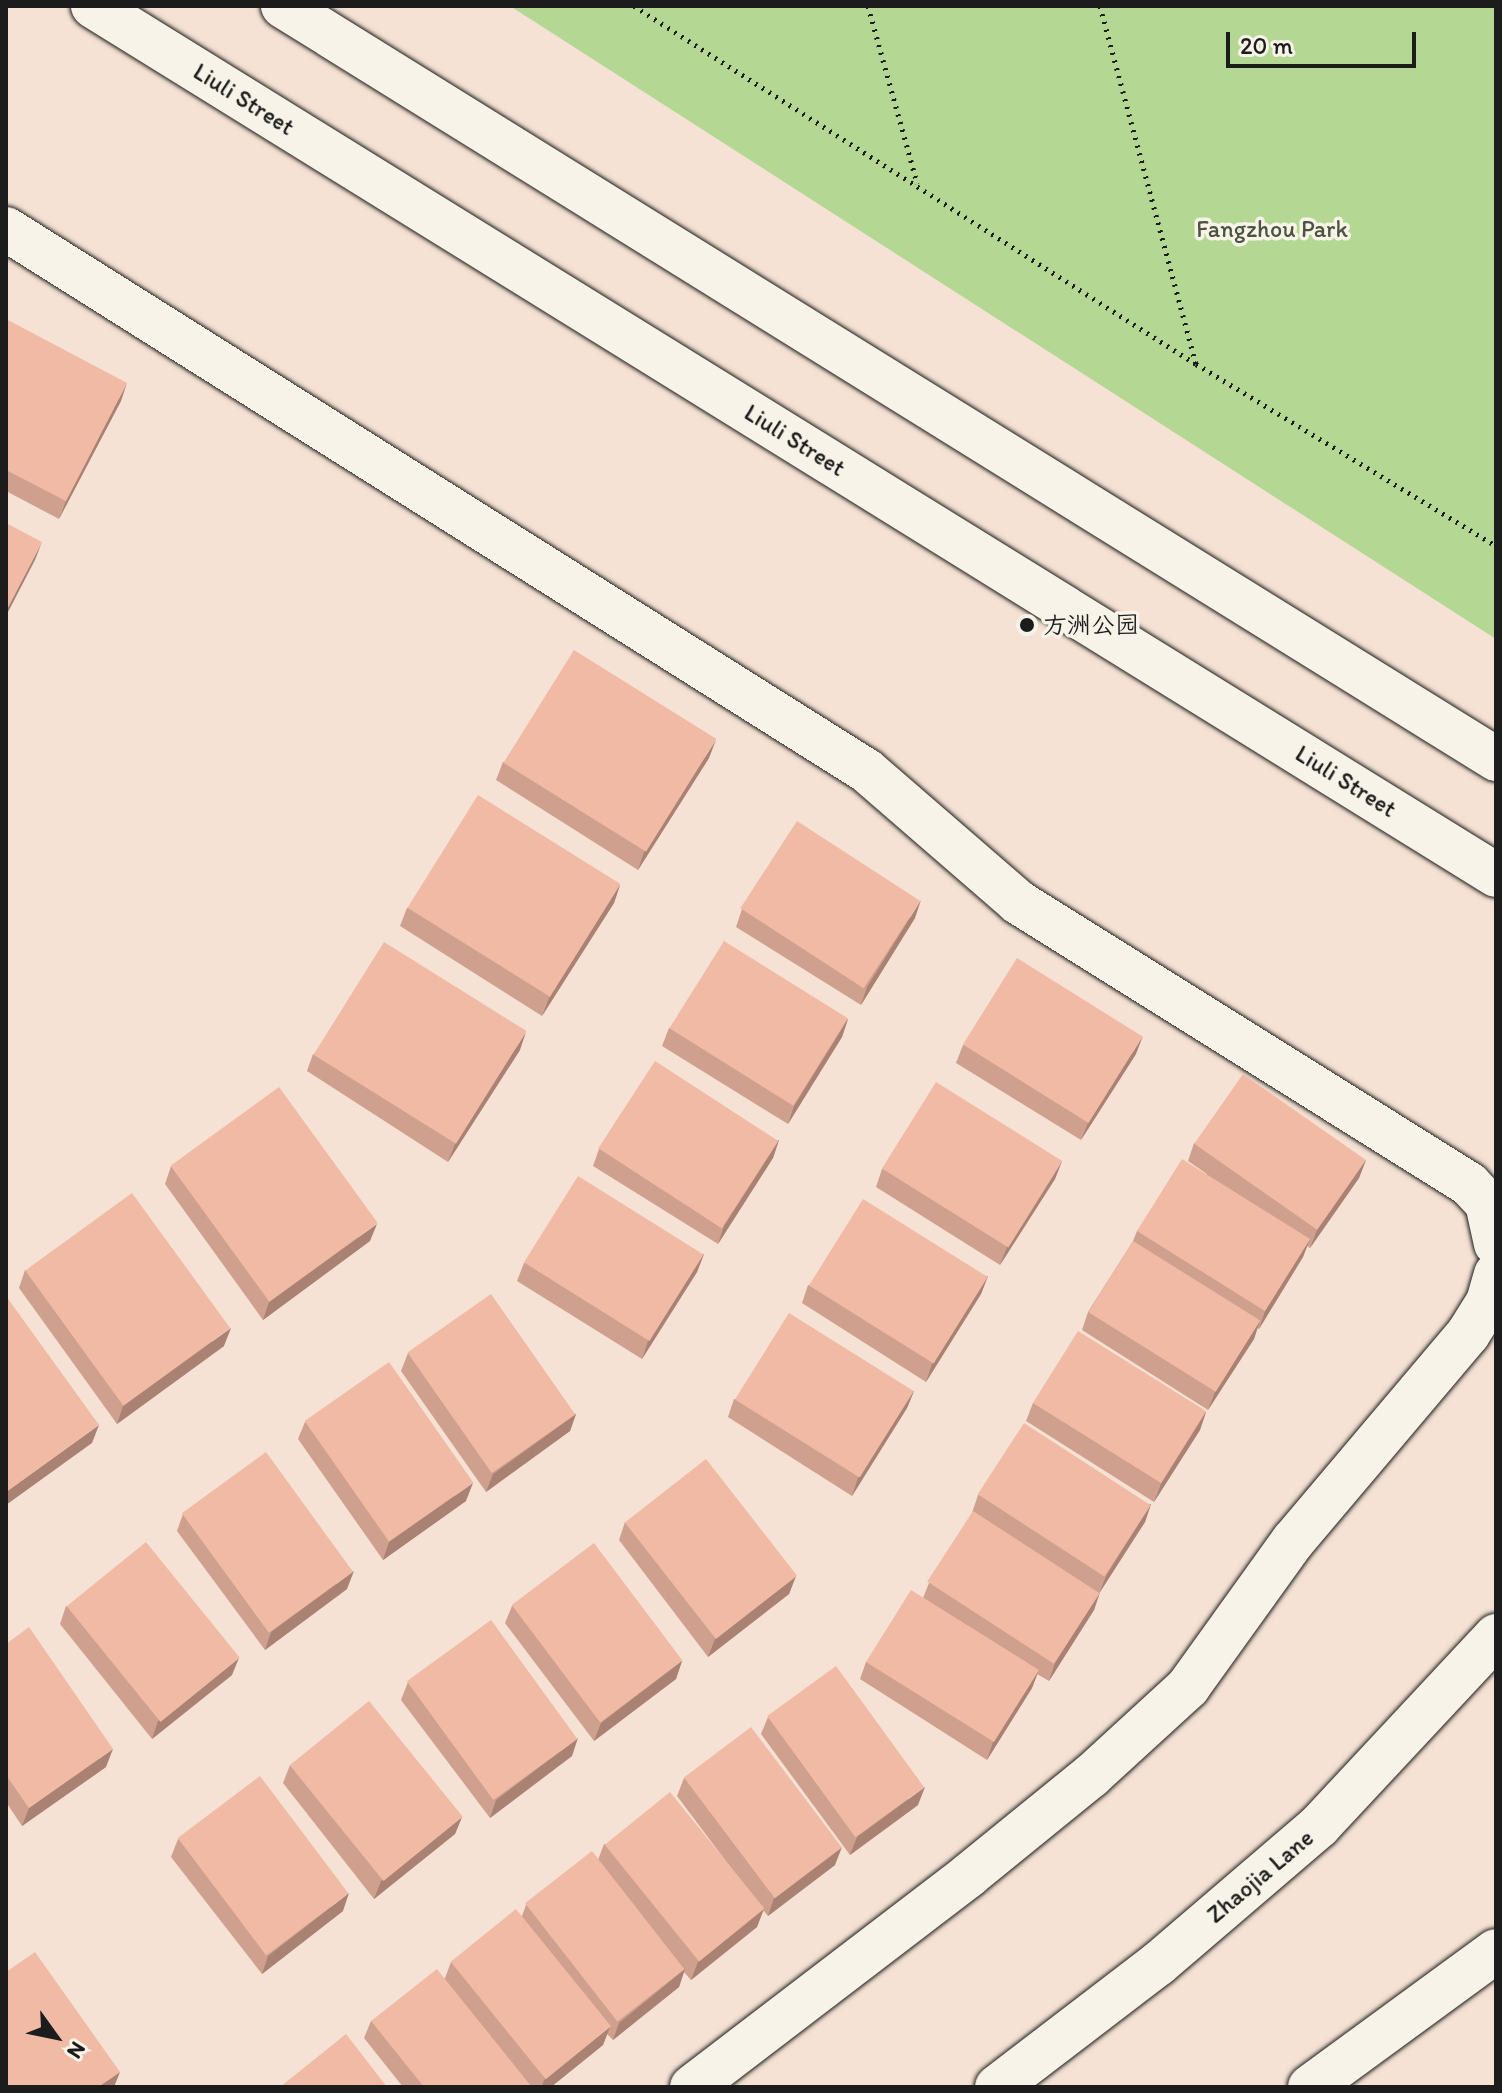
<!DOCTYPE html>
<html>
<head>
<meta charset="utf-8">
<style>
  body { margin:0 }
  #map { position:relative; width:1502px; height:2093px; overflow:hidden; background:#f5e2d4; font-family:Itim,"LXGW WenKai TC",sans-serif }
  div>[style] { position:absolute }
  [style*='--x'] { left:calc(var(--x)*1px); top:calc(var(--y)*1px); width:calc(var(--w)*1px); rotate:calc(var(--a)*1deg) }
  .green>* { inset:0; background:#b4d893 }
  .path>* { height:5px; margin-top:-2.5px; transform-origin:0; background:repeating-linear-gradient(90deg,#1c1c1c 0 2px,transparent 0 8px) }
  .roads { filter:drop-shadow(0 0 2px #1c1c1c) drop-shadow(0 0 2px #1c1c1c) }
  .minor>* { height:44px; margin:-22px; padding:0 22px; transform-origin:22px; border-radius:22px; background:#f7f3e8 }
  .tertiary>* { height:44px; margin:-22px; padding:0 22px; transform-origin:22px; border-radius:22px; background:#f7f3e8 }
  .secondary>* { height:44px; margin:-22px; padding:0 22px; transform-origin:22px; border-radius:22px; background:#f7f3e8 }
  .wall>* { inset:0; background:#cfa08e }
  .shaded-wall>* { inset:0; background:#a98274 }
  .building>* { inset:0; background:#f1baa5; transform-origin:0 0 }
  .dots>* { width:22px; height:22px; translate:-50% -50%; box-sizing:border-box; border:4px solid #f7f3e8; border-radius:50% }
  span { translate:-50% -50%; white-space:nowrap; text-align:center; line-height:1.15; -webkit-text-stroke:7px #f7f3e8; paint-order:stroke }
  .street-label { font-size:24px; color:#1c1c1c }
  .park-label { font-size:24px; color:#4a5440 }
  .poi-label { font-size:24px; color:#1c1c1c }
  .left { translate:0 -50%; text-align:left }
  .frame { position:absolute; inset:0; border:8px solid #1c1c1c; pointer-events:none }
  .north { position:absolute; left:16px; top:1997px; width:80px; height:80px; -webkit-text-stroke:6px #f7f3e8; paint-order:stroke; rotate:123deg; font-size:22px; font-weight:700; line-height:32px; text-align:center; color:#1c1c1c }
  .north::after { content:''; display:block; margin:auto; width:28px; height:36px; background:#1c1c1c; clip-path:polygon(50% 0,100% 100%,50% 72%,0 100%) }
  .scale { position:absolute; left:1226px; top:32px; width:190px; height:36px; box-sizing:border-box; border:4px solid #1c1c1c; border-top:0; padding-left:10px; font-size:24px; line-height:28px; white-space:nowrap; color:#1c1c1c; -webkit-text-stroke:6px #f7f3e8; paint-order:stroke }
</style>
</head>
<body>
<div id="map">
  <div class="green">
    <div style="clip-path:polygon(510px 6px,1496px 6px,1496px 639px)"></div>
  </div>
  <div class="path">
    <div style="--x:634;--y:6;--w:666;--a:32.5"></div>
    <div style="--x:1196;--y:364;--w:351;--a:31.2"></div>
    <div style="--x:868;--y:6;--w:184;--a:74.5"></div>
    <div style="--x:1100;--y:6;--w:371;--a:75"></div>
  </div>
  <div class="roads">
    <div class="minor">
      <div style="--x:6;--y:229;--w:1017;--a:32.19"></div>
      <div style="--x:867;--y:771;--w:200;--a:40.9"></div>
      <div style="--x:1018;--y:902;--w:532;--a:32.02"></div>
      <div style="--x:1469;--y:1184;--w:26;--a:47"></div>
      <div style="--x:1487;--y:1203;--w:42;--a:77.6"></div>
      <div style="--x:692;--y:2087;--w:349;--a:-37.4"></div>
      <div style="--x:969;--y:1875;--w:157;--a:-39.1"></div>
      <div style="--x:1091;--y:1776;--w:132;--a:-42.5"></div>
      <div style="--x:1188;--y:1687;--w:180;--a:-54.3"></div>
      <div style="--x:1293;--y:1541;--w:271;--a:-49.8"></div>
      <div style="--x:1468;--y:1334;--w:38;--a:-58"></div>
      <div style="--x:1488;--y:1302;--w:29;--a:-74"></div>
      <div style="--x:1310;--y:2087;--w:230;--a:-36.2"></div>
    </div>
    <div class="tertiary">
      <div style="--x:997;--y:2087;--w:203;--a:-37.4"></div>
      <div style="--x:1158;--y:1964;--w:212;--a:-40.6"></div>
      <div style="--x:1319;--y:1826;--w:260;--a:-47"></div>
    </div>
    <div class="secondary">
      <div style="--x:93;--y:6;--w:1650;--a:31.77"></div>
      <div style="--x:283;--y:6;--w:1428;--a:31.83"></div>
    </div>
  </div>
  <div class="wall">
    <div style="clip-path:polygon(6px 319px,121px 401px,59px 519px,6px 491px)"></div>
    <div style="clip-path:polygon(709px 758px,638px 870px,496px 780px,503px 762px)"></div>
    <div style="clip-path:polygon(620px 885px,614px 903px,542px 1016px,400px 926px,407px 908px)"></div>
    <div style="clip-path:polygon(742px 909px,915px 918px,861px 1005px,736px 927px)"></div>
    <div style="clip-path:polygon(848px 1019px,842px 1037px,788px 1124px,662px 1046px,669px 1028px)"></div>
    <div style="clip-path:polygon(963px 1045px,1136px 1054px,1081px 1140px,956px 1063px)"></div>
    <div style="clip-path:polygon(520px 1050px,448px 1162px,307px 1071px,313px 1054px)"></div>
    <div style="clip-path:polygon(779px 1140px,773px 1158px,718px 1244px,593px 1166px,599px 1149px)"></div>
    <div style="clip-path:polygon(1194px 1143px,1366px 1160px,1359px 1178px,1310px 1248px,1307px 1246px,1303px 1257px,1259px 1329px,1257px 1328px,1254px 1339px,1208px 1410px,1082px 1330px,1088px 1312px,1133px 1241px,1137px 1231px,1207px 1174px,1188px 1161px)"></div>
    <div style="clip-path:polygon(1062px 1161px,1055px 1179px,1000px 1265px,876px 1187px,882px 1169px)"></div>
    <div style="clip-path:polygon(171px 1166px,370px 1241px,263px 1320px,165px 1184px)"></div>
    <div style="clip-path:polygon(704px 1254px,697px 1272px,642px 1359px,517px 1281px,524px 1263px)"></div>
    <div style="clip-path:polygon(25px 1270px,224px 1346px,117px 1424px,19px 1288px)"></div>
    <div style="clip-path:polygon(988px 1276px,981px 1294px,926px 1382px,802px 1303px,808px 1285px)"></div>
    <div style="clip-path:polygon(408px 1353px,576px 1414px,570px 1431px,486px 1492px,401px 1371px)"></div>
    <div style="clip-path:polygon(914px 1391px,907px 1408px,852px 1496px,728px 1417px,734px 1399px)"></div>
    <div style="clip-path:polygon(1033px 1403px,1206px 1412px,1200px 1430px,1154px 1502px,1026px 1421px)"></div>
    <div style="clip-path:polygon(305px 1422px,466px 1501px,383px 1560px,298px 1439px)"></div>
    <div style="clip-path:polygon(978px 1495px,1151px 1504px,1145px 1522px,1100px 1592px,1094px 1610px,1049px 1681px,1037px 1674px,1032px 1688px,987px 1760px,860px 1679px,866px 1662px,923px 1598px,929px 1583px,972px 1513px)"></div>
    <div style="clip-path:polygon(183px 1514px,347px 1589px,265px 1650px,177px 1531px)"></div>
    <div style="clip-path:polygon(625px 1522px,796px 1576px,789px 1594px,708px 1657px,619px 1540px)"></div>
    <div style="clip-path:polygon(66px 1606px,232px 1675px,152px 1739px,60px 1624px)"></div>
    <div style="clip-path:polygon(512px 1606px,682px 1661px,676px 1679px,594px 1741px,505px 1623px)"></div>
    <div style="clip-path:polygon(6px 1644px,106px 1767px,22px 1826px,6px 1802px)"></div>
    <div style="clip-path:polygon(408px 1682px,572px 1756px,490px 1818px,401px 1700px)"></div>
    <div style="clip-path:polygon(768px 1717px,918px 1805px,850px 1855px,761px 1734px)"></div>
    <div style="clip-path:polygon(290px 1765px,462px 1817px,455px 1834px,374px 1899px,283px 1783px)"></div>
    <div style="clip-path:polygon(684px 1778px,835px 1865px,768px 1916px,763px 1910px,757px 1927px,691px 1980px,684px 1972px,679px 1987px,613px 2040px,607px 2034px,603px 2045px,551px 2087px,403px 2087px,364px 2038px,371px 2021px,445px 1978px,451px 1962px,522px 1916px,526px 1905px,598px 1860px,604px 1844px,740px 1880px,677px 1796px)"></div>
    <div style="clip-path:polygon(178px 1839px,343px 1911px,262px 1974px,171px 1857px)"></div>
  </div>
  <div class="shaded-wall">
    <div style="clip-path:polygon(127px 383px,121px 401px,59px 519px,66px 501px)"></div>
    <div style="clip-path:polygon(42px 542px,35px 560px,6px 616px,6px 611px)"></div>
    <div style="clip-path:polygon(716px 740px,709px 758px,638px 870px,644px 852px)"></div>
    <div style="clip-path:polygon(620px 885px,614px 903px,542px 1016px,549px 998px)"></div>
    <div style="clip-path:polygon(921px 900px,915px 918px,861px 1005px,867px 987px)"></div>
    <div style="clip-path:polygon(848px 1019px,842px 1037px,788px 1124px,794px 1106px)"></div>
    <div style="clip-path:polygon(526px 1032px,520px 1050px,448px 1162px,455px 1144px)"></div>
    <div style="clip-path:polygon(1143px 1036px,1136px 1054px,1081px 1140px,1088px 1123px)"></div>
    <div style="clip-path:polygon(779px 1140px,773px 1158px,718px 1244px,724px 1226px)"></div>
    <div style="clip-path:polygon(1366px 1160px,1359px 1178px,1310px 1248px,1317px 1230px)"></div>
    <div style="clip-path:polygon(1062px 1161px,1055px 1179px,1000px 1265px,1007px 1247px)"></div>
    <div style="clip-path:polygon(377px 1224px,370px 1241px,263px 1320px,269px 1302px)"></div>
    <div style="clip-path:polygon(1310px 1239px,1303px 1257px,1259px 1329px,1265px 1311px)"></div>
    <div style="clip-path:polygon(704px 1254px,697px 1272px,642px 1359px,648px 1341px)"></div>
    <div style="clip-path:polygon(988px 1276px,981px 1294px,926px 1382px,932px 1364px)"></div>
    <div style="clip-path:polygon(1260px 1321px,1254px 1339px,1208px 1410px,1215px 1392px)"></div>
    <div style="clip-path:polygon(231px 1328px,224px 1346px,117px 1424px,123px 1406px)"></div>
    <div style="clip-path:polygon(914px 1391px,907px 1408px,852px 1496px,858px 1478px)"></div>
    <div style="clip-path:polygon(1206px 1412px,1200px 1430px,1154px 1502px,1161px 1484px)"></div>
    <div style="clip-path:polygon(576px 1414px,570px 1431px,486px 1492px,493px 1474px)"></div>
    <div style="clip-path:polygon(99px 1425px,92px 1443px,6px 1505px,6px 1492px)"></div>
    <div style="clip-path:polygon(473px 1483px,466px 1501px,383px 1560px,389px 1542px)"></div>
    <div style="clip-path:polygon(1151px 1504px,1145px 1522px,1100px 1592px,1094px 1610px,1049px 1681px,1055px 1663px,1099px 1594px,1106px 1576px)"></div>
    <div style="clip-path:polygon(354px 1571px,347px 1589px,265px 1650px,271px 1632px)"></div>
    <div style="clip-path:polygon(796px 1576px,789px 1594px,708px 1657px,715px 1639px)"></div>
    <div style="clip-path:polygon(239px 1658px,232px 1675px,152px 1739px,158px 1721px)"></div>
    <div style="clip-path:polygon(682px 1661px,676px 1679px,594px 1741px,601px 1723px)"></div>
    <div style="clip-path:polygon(1039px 1670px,1032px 1688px,987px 1760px,993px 1742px)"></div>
    <div style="clip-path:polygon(578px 1738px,572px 1756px,490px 1818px,496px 1800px)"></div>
    <div style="clip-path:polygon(113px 1749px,106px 1767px,22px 1826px,29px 1808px)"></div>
    <div style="clip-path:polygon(925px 1787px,918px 1805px,850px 1855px,857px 1837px)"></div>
    <div style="clip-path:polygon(462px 1817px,455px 1834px,374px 1899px,381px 1881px)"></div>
    <div style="clip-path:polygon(842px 1847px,835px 1865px,768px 1916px,774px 1898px)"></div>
    <div style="clip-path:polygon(349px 1893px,343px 1911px,262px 1974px,268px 1956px)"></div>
    <div style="clip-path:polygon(764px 1909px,757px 1927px,691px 1980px,698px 1962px)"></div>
    <div style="clip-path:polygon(685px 1969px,679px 1987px,613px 2040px,619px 2023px)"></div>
    <div style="clip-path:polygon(610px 2027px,603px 2045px,551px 2087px,542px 2087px,544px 2080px)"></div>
    <div style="clip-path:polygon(120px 2072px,114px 2087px,98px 2087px)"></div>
  </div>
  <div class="building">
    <div style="clip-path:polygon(6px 319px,127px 383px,66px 501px,6px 470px)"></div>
    <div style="clip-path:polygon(6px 523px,42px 542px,6px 611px)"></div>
    <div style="left:574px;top:650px;width:168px;height:133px;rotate:32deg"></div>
    <div style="left:478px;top:795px;width:168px;height:133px;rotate:32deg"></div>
    <div style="left:797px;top:821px;width:147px;height:104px;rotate:33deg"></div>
    <div style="left:724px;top:941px;width:146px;height:103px;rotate:32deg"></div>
    <div style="left:384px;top:942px;width:168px;height:133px;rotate:32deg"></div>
    <div style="left:1017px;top:958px;width:148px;height:102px;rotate:32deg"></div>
    <div style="left:655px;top:1061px;width:147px;height:104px;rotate:33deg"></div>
    <div style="left:1243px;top:1074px;width:150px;height:85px;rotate:35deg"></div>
    <div style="left:936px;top:1082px;width:149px;height:102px;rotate:32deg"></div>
    <div style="left:279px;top:1087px;width:168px;height:134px;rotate:54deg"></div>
    <div style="left:1182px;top:1159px;width:151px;height:85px;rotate:32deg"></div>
    <div style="left:578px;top:1176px;width:148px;height:102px;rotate:32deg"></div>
    <div style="left:132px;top:1193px;width:167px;height:132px;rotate:54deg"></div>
    <div style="left:863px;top:1199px;width:147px;height:102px;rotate:32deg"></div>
    <div style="left:1133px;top:1241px;width:150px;height:84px;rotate:32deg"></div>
    <div style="left:491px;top:1294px;width:147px;height:102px;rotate:55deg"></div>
    <div style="clip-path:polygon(6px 1296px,99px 1425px,6px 1492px)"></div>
    <div style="left:789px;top:1313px;width:147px;height:102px;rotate:32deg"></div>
    <div style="left:1078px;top:1331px;width:151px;height:85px;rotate:32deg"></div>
    <div style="left:389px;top:1362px;width:147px;height:103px;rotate:55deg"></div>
    <div style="left:1024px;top:1423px;width:151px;height:85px;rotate:33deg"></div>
    <div style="left:266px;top:1452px;width:148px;height:104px;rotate:54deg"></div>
    <div style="left:706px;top:1459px;width:148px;height:103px;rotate:52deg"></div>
    <div style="left:973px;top:1511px;width:151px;height:84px;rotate:33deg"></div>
    <div style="left:146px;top:1542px;width:149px;height:102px;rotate:51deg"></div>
    <div style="left:594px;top:1543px;width:147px;height:103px;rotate:53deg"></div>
    <div style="left:911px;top:1590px;width:151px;height:85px;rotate:32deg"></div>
    <div style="left:491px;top:1620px;width:147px;height:104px;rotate:54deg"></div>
    <div style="clip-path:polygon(29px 1627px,113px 1749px,29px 1808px,6px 1775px,6px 1644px)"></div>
    <div style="left:836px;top:1666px;width:150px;height:85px;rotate:54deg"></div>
    <div style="left:369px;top:1701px;width:149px;height:102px;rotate:51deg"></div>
    <div style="left:751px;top:1727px;width:151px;height:84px;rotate:53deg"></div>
    <div style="left:260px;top:1776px;width:147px;height:103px;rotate:53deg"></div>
    <div style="left:670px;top:1792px;width:150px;height:84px;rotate:51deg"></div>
    <div style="left:592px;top:1851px;width:150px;height:85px;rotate:52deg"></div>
    <div style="left:516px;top:1909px;width:151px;height:84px;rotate:51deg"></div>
    <div style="clip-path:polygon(35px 1952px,120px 2072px,98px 2087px,6px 2087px,6px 1972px)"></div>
    <div style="clip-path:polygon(437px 1969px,531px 2086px,530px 2087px,424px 2087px,371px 2021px)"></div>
    <div style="clip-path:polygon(346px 2034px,387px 2087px,280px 2087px)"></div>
  </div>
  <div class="dots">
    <div style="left:1027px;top:625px;background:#1c1c1c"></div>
  </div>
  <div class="street-label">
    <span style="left:244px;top:99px;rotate:32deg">Liuli Street</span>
    <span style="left:795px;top:440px;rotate:32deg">Liuli Street</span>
    <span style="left:1346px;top:781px;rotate:32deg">Liuli Street</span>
    <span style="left:1260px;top:1876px;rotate:-40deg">Zhaojia Lane</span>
  </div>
  <div class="park-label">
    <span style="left:1272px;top:229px">Fangzhou Park</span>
  </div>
  <div class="poi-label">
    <span class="left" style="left:1043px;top:625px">方洲公园</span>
  </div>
  <div class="frame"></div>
  <div class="north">N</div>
  <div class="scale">20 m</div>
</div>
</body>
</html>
